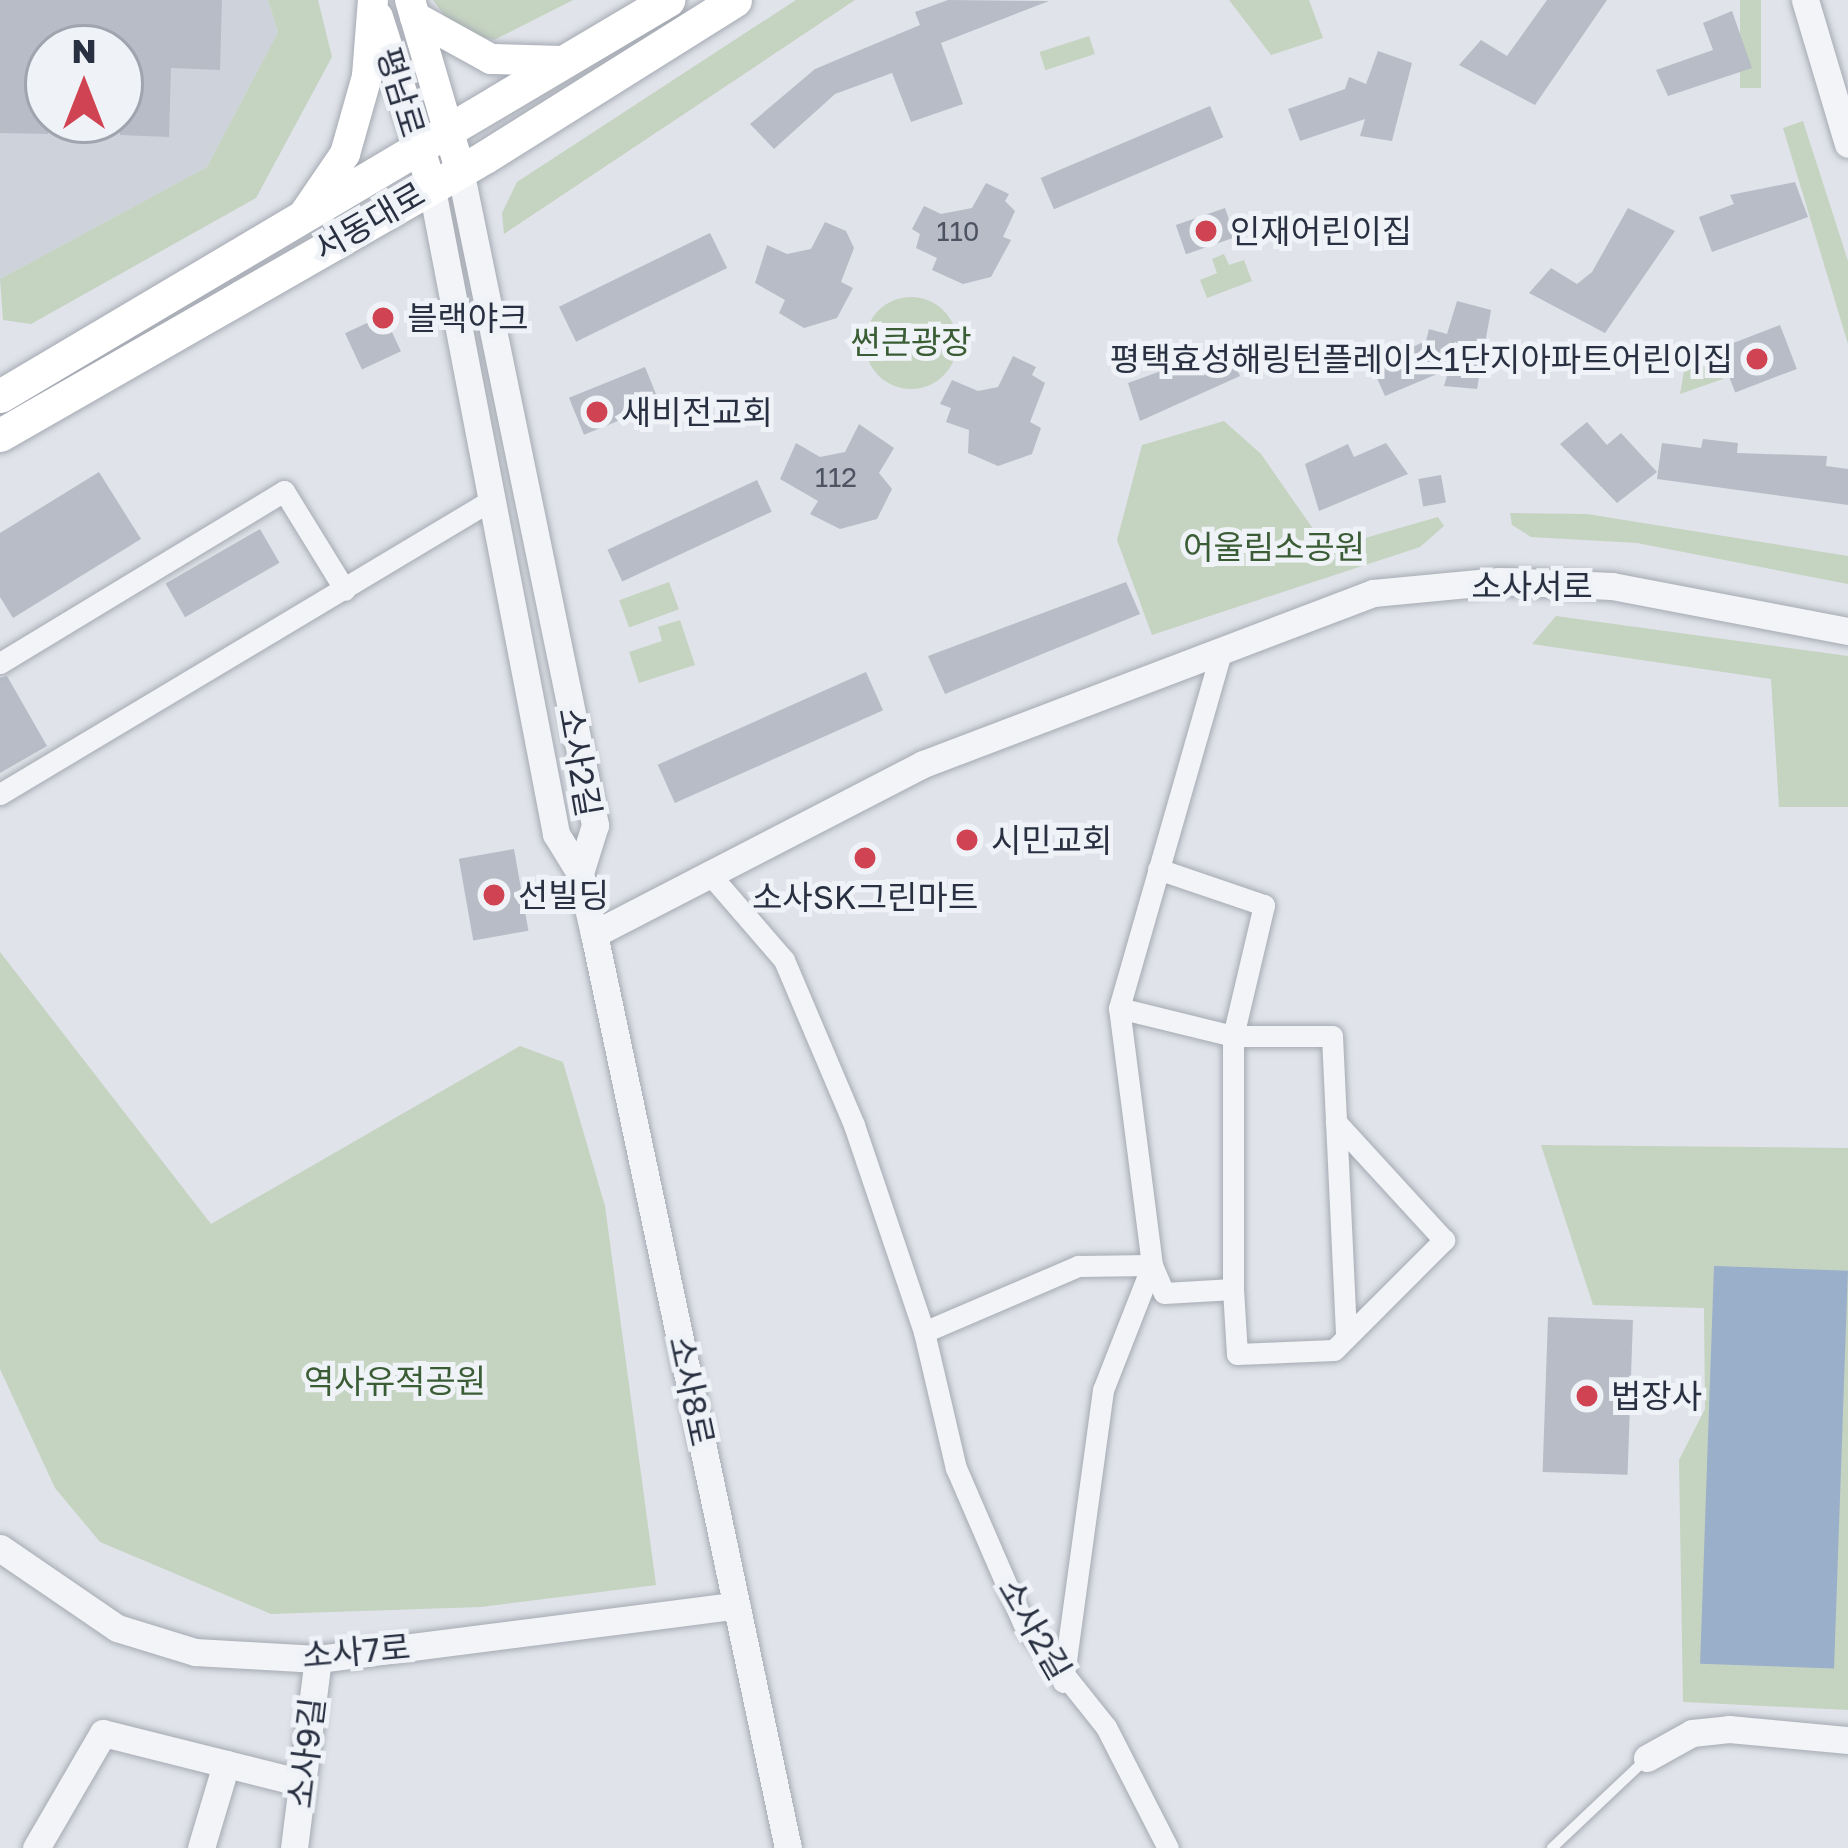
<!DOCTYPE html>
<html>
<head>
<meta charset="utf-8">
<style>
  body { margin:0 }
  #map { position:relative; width:1848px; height:1848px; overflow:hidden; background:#e0e3e9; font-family:"Golos Text","Noto Sans KR",sans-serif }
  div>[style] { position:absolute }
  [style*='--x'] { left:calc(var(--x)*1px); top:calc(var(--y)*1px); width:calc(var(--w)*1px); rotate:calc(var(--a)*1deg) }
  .built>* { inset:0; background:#ced2db }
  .green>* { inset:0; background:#c5d3c1; transform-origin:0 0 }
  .round { border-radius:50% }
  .water>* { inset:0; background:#9aafca; transform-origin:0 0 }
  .building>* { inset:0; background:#b7bcc6; transform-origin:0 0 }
  .roads { filter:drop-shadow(0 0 3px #a5aab3) drop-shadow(0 0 3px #a5aab3) }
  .service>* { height:10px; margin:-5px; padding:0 5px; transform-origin:5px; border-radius:5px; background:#f3f4f7 }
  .minor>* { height:21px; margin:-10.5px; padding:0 10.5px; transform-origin:10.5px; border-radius:10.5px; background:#f3f4f7 }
  .tertiary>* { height:27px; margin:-13.5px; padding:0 13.5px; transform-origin:13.5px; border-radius:13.5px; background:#f3f4f7 }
  .secondary>* { height:30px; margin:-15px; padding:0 15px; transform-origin:15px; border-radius:15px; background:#fff }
  .primary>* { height:33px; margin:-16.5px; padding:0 16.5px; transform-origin:16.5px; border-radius:16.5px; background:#fff }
  .dots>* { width:33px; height:33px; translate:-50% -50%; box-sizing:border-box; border:6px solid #eff2f7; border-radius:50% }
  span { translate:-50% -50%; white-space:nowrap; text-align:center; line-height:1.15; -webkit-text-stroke:10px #eff2f7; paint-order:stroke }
  .number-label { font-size:27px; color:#4c5362 }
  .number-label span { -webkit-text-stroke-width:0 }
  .street-label { font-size:33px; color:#283041 }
  .poi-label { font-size:33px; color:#283041 }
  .left { translate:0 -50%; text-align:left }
  .right { translate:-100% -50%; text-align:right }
  .park-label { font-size:33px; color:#3b5d35 }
  .north { position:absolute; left:24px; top:24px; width:120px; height:120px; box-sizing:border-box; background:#eff2f7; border:3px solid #9fa4ae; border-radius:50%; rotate:0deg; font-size:33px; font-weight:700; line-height:48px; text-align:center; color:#283041 }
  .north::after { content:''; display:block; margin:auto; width:42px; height:54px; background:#d04353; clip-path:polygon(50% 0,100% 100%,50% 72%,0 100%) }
</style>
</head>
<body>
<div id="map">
  <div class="built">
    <div style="clip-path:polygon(evenodd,0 0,268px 0,278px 32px,207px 167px,0 279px,0 0,48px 48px,120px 48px,120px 120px,48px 120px,48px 48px)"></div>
  </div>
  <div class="green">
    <div style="clip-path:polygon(268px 0,318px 0,332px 57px,256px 198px,31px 324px,3px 320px,0 279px,207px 167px,278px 32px)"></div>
    <div style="clip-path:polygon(433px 0,573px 0,494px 40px,456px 31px)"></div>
    <div style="clip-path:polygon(796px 0,855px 0,504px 234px,502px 213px,517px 182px)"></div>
    <div style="clip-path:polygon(1229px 0,1309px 0,1323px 38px,1271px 55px)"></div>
    <div style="left:1740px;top:0;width:21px;height:88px"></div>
    <div style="left:1089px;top:36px;width:19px;height:52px;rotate:72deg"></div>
    <div style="clip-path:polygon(1803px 121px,1848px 261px,1848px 344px,1783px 128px)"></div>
    <div style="clip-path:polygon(1224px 254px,1229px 265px,1244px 260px,1252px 281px,1207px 298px,1200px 280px,1217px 273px,1212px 259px)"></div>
    <div class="round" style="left:865px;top:297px;width:92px;height:92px"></div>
    <div style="clip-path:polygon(1714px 356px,1723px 379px,1680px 394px,1685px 365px)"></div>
    <div style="clip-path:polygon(1224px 421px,1261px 454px,1327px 549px,1438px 517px,1444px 526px,1420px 547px,1152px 635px,1117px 540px,1142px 445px)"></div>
    <div style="clip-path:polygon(1510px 513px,1587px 514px,1848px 556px,1848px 584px,1637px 543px,1531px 537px,1512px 525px)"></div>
    <div style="left:669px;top:582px;width:29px;height:53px;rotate:70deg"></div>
    <div style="clip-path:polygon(1556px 616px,1848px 656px,1848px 807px,1779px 807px,1771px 679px,1532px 644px)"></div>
    <div style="clip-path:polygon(680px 620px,695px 665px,639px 683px,629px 652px,662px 641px,658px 627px)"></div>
    <div style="clip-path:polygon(0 952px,211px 1224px,520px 1046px,563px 1062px,605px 1206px,656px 1585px,481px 1607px,271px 1614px,100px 1542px,55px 1488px,0 1369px)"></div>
    <div style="clip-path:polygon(1541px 1145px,1848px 1148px,1848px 1710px,1683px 1702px,1679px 1460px,1705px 1409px,1704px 1308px,1593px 1305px)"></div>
  </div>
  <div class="water">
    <div style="left:1714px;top:1266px;width:134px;height:398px;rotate:2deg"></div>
  </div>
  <div class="building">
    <div style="clip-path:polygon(0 0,222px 0,220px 70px,171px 68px,169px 137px,120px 135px,120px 48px,48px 48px,48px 134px,0 133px)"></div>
    <div style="clip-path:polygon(948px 0,1049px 1px,941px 43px,963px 104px,911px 122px,892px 73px,835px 94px,774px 149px,750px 124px,815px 69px,920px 25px,915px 12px)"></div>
    <div style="clip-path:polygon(1547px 0,1607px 0,1535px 105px,1459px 65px,1481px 40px,1507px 56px)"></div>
    <div style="clip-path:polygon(1732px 11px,1752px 68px,1668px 96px,1656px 70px,1713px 50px,1703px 23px)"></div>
    <div style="clip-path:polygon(1378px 51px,1412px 63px,1392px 141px,1360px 136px,1365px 119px,1300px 141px,1288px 109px,1345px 89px,1349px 77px,1366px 84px)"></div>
    <div style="left:1210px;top:106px;width:34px;height:184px;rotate:67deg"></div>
    <div style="clip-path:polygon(1795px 182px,1808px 217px,1712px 252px,1699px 217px,1734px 204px,1730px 195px)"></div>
    <div style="clip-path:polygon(986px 183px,1009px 194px,1005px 201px,1015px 211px,1003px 237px,1011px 240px,991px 277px,963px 284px,932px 270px,937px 258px,916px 248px,920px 234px,912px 229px,924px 206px,941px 214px,972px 208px)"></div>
    <div style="left:1225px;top:208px;width:31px;height:52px;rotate:71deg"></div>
    <div style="clip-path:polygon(1628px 208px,1675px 231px,1605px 333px,1529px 293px,1551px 268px,1577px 284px,1592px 272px)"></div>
    <div style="clip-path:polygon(825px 222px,846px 231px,854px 248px,841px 282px,853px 288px,837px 318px,804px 328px,779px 313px,785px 300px,755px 283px,767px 245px,787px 254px,811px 249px)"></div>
    <div style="left:710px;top:233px;width:39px;height:168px;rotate:64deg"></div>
    <div style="clip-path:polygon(1457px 301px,1491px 310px,1477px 389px,1444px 386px,1449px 369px,1385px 396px,1371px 365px,1426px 341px,1429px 329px,1447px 334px)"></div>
    <div style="left:384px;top:315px;width:40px;height:43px;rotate:65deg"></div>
    <div style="left:1780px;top:325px;width:47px;height:66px;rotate:69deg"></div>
    <div style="clip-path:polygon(1227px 347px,1240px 376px,1140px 421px,1128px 383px)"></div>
    <div style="clip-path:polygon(1013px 356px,1036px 367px,1032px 375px,1045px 383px,1030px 422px,1041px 428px,1032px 454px,998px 466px,968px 453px,969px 430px,946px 422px,951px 408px,940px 404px,952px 380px,978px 391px,998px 387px)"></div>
    <div style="left:645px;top:367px;width:40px;height:82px;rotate:68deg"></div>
    <div style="clip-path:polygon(1587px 422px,1607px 445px,1621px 433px,1657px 472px,1617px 503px,1560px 444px)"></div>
    <div style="clip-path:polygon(859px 424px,894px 448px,879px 473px,892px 489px,877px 519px,840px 529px,810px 514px,818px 501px,780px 479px,796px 443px,820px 457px,845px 452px)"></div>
    <div style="clip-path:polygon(1703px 439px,1738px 443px,1737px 453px,1827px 456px,1826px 466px,1848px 469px,1848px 505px,1657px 479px,1662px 443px,1701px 448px)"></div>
    <div style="clip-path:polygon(1386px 443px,1408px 474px,1319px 511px,1305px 464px,1348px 444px,1354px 457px)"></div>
    <div style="clip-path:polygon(99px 472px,141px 539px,13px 618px,0 597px,0 533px)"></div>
    <div style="left:1441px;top:475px;width:28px;height:23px;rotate:80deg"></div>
    <div style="left:757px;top:480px;width:35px;height:165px;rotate:65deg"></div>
    <div style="left:260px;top:529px;width:39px;height:109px;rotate:60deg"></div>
    <div style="clip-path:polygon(1126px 582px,1140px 614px,945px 694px,928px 656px)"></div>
    <div style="left:866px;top:672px;width:42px;height:228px;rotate:66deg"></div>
    <div style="clip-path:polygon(7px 676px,47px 746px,0 773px,0 678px)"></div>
    <div style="left:514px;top:849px;width:83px;height:56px;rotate:80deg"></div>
    <div style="left:1548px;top:1317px;width:85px;height:155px;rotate:2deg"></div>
  </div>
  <div class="roads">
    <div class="service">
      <div style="--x:1552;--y:1848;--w:128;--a:-43.4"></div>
    </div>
    <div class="minor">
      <div style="--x:0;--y:663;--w:332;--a:-31.2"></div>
      <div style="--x:284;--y:491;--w:116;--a:58.4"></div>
      <div style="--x:0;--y:794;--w:575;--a:-30.9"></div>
      <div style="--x:1158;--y:869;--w:112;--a:18.8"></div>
      <div style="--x:1264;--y:905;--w:135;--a:103.3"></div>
      <div style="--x:1233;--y:1036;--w:253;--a:90"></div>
      <div style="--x:708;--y:872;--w:116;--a:49.2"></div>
      <div style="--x:784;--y:960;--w:179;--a:67"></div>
      <div style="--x:854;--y:1125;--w:219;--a:71.3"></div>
      <div style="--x:924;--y:1332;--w:140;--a:76.8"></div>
      <div style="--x:956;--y:1468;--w:169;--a:66.6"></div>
      <div style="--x:1023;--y:1623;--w:133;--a:51.4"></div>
      <div style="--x:1106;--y:1727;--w:136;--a:62.9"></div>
      <div style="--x:1119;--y:1008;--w:117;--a:13.8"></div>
      <div style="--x:1233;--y:1036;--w:99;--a:0"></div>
      <div style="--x:1332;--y:1036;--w:301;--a:87.3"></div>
      <div style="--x:1152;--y:1265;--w:30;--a:67"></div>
      <div style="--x:1164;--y:1293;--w:69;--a:-3.3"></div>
      <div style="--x:1233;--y:1289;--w:65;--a:86.5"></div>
      <div style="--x:1237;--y:1354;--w:97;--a:-2.4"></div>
      <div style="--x:1334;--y:1350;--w:156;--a:-45"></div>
      <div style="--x:1444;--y:1240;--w:160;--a:-132.5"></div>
      <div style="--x:924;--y:1332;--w:168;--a:-23.2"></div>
      <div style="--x:1078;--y:1266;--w:74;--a:-0.8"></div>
      <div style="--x:1152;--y:1265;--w:259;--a:-97.3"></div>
      <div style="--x:1119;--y:1008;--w:373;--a:-74"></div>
      <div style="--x:1063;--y:1682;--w:295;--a:-82.2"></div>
      <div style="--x:1103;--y:1390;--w:134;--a:-68.6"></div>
    </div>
    <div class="tertiary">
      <div style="--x:1805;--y:0;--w:150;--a:73.4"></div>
      <div style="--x:460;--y:170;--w:669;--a:78.35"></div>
      <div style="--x:595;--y:825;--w:50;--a:107.4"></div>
      <div style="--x:431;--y:184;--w:662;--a:79.11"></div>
      <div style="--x:556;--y:834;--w:46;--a:58.4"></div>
      <div style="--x:580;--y:873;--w:63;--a:77.1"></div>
      <div style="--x:594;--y:934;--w:934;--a:78.02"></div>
      <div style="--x:594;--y:934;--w:370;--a:-27.3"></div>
      <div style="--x:923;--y:764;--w:481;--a:-20.8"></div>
      <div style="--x:1373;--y:593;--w:127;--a:-5.4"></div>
      <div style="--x:1499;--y:581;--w:113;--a:2.5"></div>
      <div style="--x:1612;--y:586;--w:240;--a:10.8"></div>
      <div style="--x:0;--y:1548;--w:142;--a:34.4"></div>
      <div style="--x:117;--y:1628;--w:82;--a:17.1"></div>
      <div style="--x:195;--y:1652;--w:123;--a:3.3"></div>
      <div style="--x:318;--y:1659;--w:422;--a:-7.3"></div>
      <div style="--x:1647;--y:1758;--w:51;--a:-29.1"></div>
      <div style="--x:1692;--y:1733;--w:37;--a:-6"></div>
      <div style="--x:1729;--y:1729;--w:120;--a:5.3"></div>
      <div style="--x:36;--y:1848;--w:133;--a:-59.8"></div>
      <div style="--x:103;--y:1733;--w:205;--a:14.1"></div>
      <div style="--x:201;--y:1848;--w:88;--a:-73.4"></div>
      <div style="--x:294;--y:1848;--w:191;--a:-82.8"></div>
    </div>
    <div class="secondary">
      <div style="--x:410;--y:0;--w:177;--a:73.6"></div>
      <div style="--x:378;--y:17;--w:175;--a:72.4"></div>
      <div style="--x:415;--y:17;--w:87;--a:28.9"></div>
      <div style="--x:491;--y:59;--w:73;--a:1.6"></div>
      <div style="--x:304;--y:214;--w:73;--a:-55.7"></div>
      <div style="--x:345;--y:154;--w:81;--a:-74.2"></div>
      <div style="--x:367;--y:76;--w:76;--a:-85.5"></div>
    </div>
    <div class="primary">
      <div style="--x:0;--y:396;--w:777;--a:-30.66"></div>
      <div style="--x:0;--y:435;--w:559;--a:-29.82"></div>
      <div style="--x:485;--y:157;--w:295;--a:-32.1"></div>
    </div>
  </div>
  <div class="dots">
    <div style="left:1206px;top:231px;background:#d04353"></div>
    <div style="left:383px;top:318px;background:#d04353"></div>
    <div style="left:1757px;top:359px;background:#d04353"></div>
    <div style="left:597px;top:412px;background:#d04353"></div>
    <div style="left:967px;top:840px;background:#d04353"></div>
    <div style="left:865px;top:858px;background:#d04353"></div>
    <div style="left:494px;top:895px;background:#d04353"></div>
    <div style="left:1587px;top:1396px;background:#d04353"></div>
  </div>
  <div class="number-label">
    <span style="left:958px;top:232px">110</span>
    <span style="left:836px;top:478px">112</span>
  </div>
  <div class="street-label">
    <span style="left:401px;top:92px;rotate:73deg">평남로</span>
    <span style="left:369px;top:221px;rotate:-30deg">서동대로</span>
    <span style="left:1532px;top:586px">소사서로</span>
    <span style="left:580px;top:762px;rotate:80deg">소사2길</span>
    <span style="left:692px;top:1391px;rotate:78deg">소사8로</span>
    <span style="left:1035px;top:1629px;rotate:60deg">소사2길</span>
    <span style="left:356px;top:1651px;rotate:-5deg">소사7로</span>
    <span style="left:306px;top:1753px;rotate:-83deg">소사9길</span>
  </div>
  <div class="poi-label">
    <span class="left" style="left:1230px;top:231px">인재어린이집</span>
    <span class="left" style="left:407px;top:318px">블랙야크</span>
    <span class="right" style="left:1733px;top:359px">평택효성해링턴플레이스1단지아파트어린이집</span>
    <span class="left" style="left:621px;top:412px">새비전교회</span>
    <span class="left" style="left:991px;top:840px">시민교회</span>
    <span class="left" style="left:518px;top:895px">선빌딩</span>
    <span style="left:865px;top:897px">소사SK그린마트</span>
    <span class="left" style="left:1611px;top:1396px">법장사</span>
  </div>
  <div class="park-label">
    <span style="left:911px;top:342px">썬큰광장</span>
    <span style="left:1274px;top:547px">어울림소공원</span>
    <span style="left:395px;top:1381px">역사유적공원</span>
  </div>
  <div class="north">N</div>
</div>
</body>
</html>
